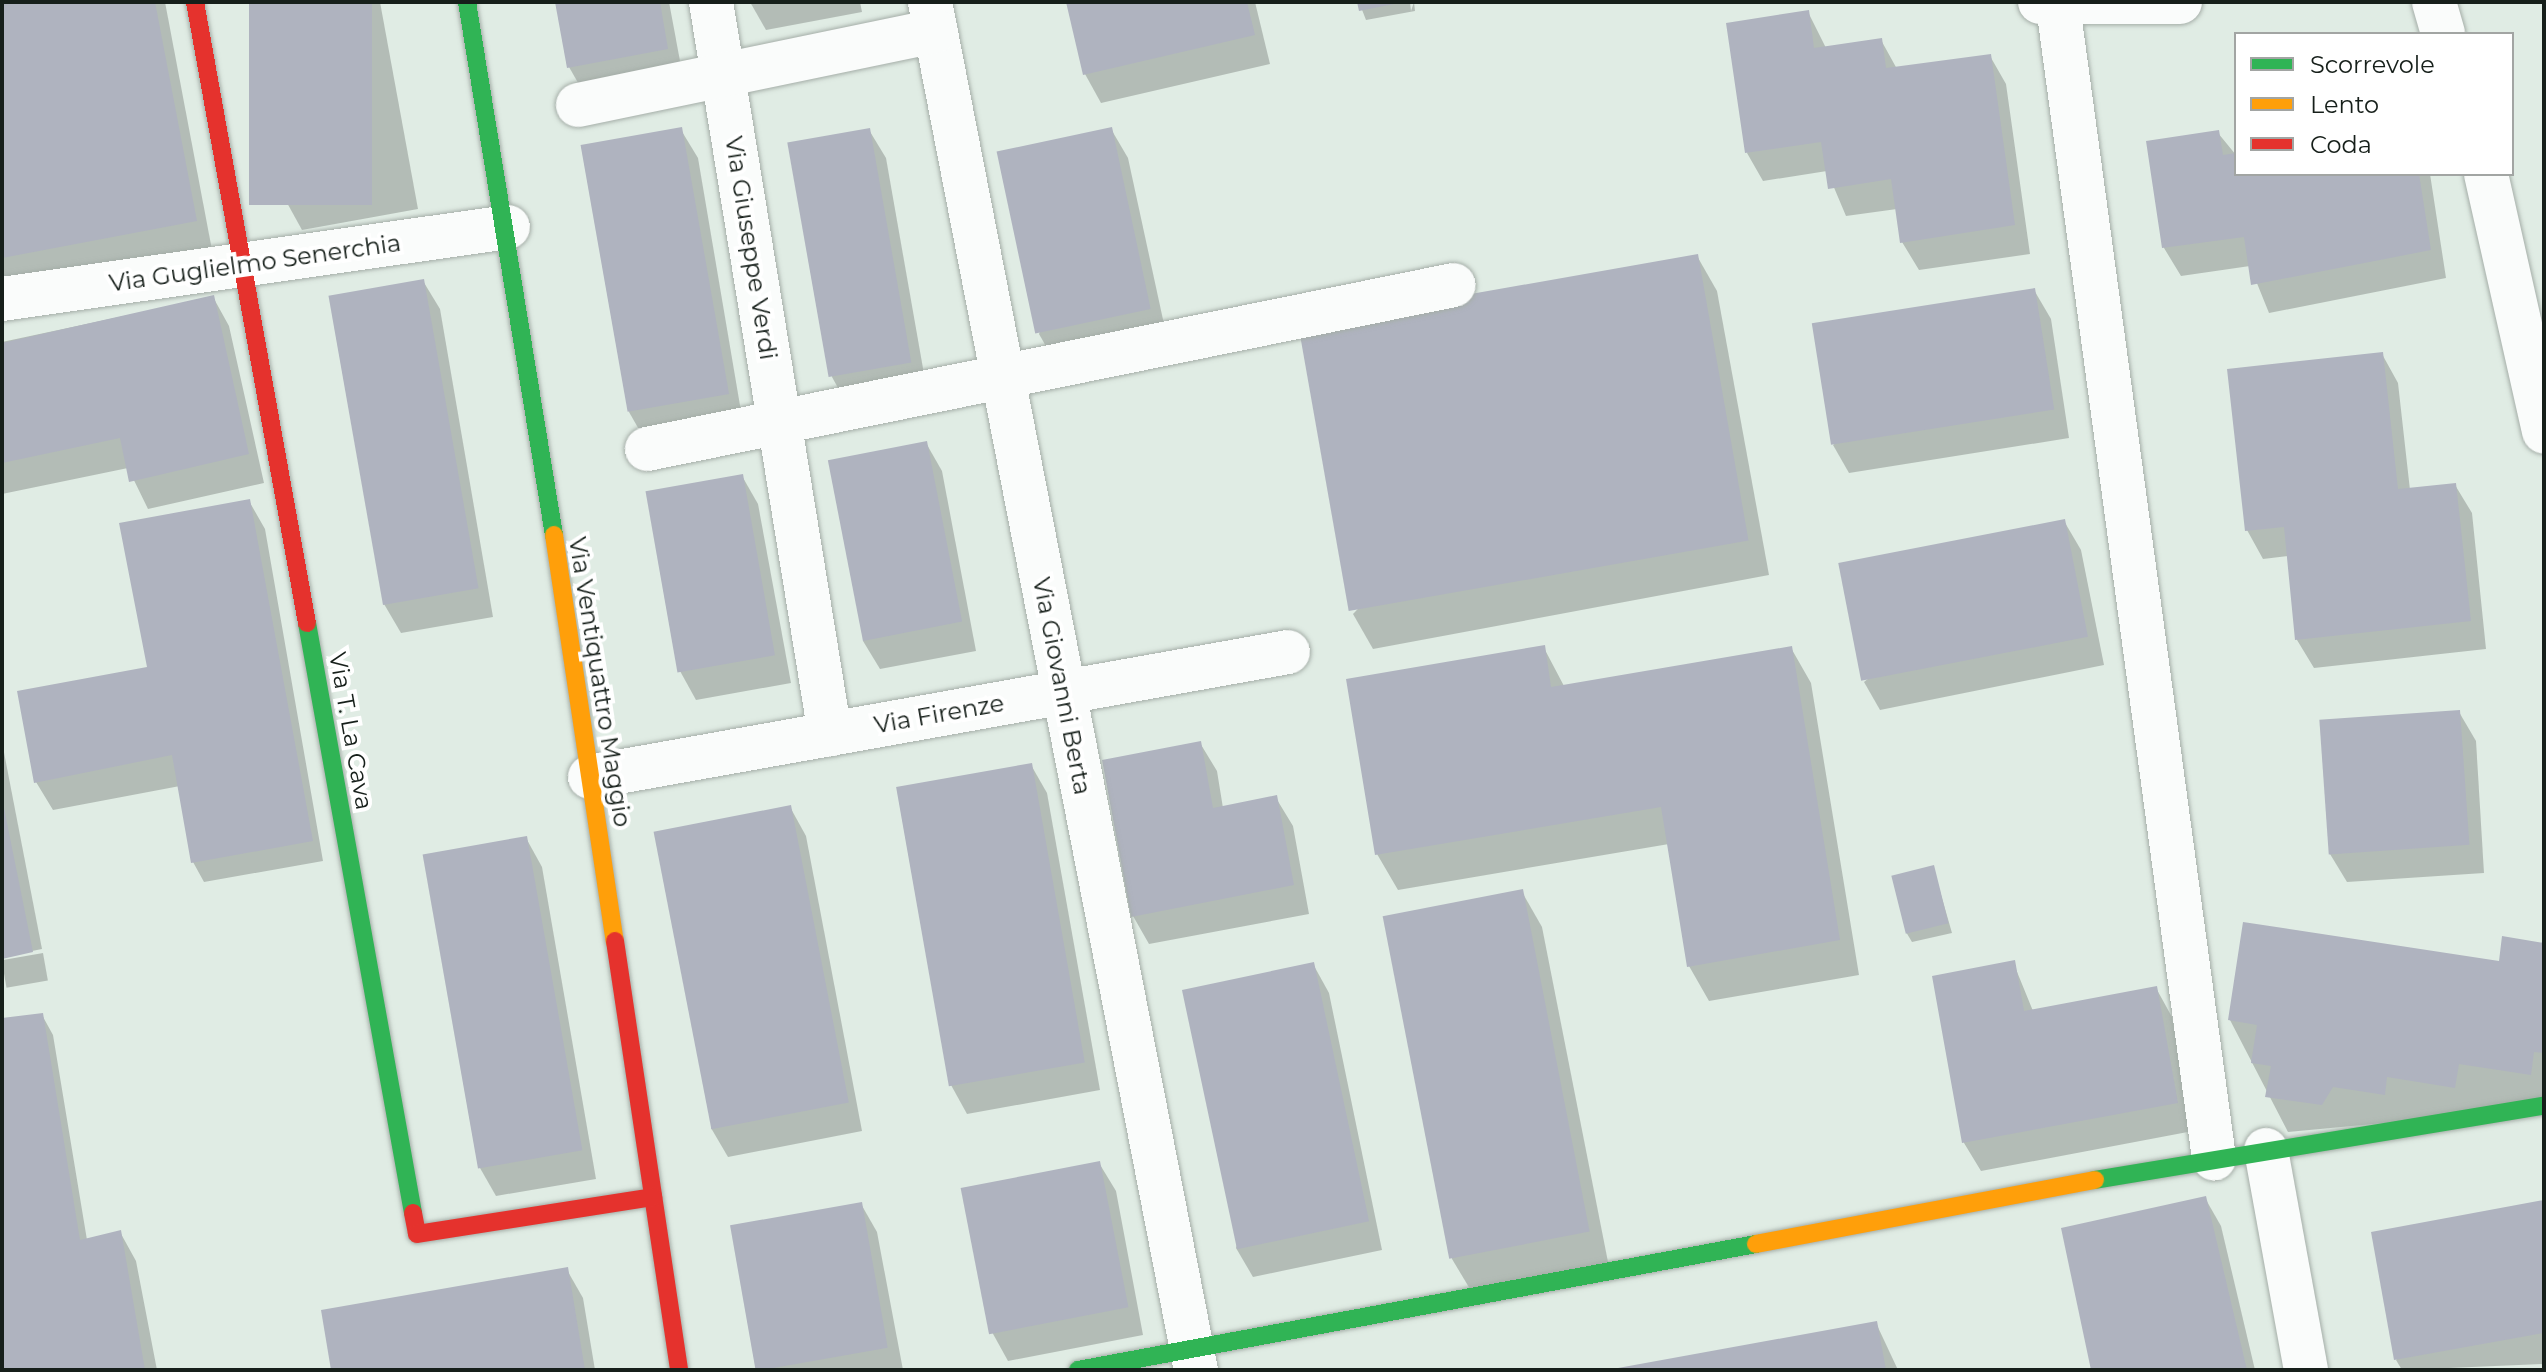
<!DOCTYPE html>
<html>
<head>
<meta charset="utf-8">
<style>
  body { margin:0 }
  #map { position:relative; width:2546px; height:1372px; overflow:hidden; background:#e0ece4; font-family:Montserrat,sans-serif }
  div>[style] { position:absolute }
  [style*='--x'] { left:calc(var(--x)*1px); top:calc(var(--y)*1px); width:calc(var(--w)*1px); rotate:calc(var(--a)*1deg) }
  .shadow>* { inset:0; background:#0003; transform-origin:0 0 }
  .building>* { inset:0; background:#afb3bf; transform-origin:0 0 }
  .roads { filter:drop-shadow(0 0 2px #a5aea8) drop-shadow(0 0 2px #a5aea8) }
  .street>* { height:44px; margin:-22px; padding:0 22px; transform-origin:22px; border-radius:22px; background:#fafcfb }
  .fast>* { height:18px; margin:-9px; padding:0 9px; transform-origin:9px; border-radius:9px; background:#30b455 }
  .slow>* { height:18px; margin:-9px; padding:0 9px; transform-origin:9px; border-radius:9px; background:#ff9f0a }
  .jam>* { height:18px; margin:-9px; padding:0 9px; transform-origin:9px; border-radius:9px; background:#e5322d }
  span { translate:-50% -50%; white-space:nowrap; text-align:center; line-height:1.15; -webkit-text-stroke:8px #fff; paint-order:stroke }
  .street-label { font-size:24px; color:#161f1a }
  .frame { position:absolute; inset:0; border:4px solid #161f1a; pointer-events:none }
  .legend { position:absolute; left:2234px; top:32px; width:280px; height:144px; box-sizing:border-box; background:#fff; border:2px solid #a2a5a3; margin:0; padding:10px 14px; list-style:none; font-size:24px; color:#161f1a }
  .legend li { display:flex; align-items:center; gap:16px; height:40px }
  .legend b { width:40px; border:2px solid #a2a5a3 }
</style>
</head>
<body>
<div id="map">
  <div class="shadow">
    <div style="clip-path:polygon(2px 2px,165px 2px,212px 250px,2px 297px)"></div>
    <div style="clip-path:polygon(251px 2px,380px 2px,418px 209px,302px 230px,286px 201px)"></div>
    <div style="clip-path:polygon(557px 2px,669px 2px,683px 77px,585px 95px,569px 67px)"></div>
    <div style="clip-path:polygon(750px 2px,860px 2px,862px 12px,766px 30px)"></div>
    <div style="clip-path:polygon(1068px 2px,1255px 2px,1270px 64px,1101px 103px,1085px 74px)"></div>
    <div style="clip-path:polygon(1359px 2px,1410px 2px,1411px 11px,1414px 2px,1415px 11px,1366px 20px)"></div>
    <div style="clip-path:polygon(1808px 12px,1826px 48px,1881px 40px,1897px 69px,1990px 56px,2006px 84px,2030px 254px,1919px 270px,1902px 242px,1897px 209px,1846px 216px,1827px 171px,1763px 181px,1747px 153px)"></div>
    <div style="clip-path:polygon(1111px 129px,1128px 158px,1167px 338px,1055px 362px,1039px 334px)"></div>
    <div style="clip-path:polygon(681px 130px,698px 158px,743px 423px,645px 440px,629px 412px)"></div>
    <div style="clip-path:polygon(869px 130px,886px 158px,927px 391px,848px 406px,832px 377px)"></div>
    <div style="clip-path:polygon(2218px 133px,2236px 155px,2236px 174px,2430px 174px,2446px 278px,2269px 313px,2250px 266px,2181px 276px,2164px 248px,2149px 143px)"></div>
    <div style="clip-path:polygon(1697px 256px,1717px 291px,1769px 575px,1373px 649px,1353px 614px)"></div>
    <div style="clip-path:polygon(423px 281px,440px 309px,493px 617px,401px 633px,384px 604px)"></div>
    <div style="clip-path:polygon(2034px 290px,2051px 319px,2069px 438px,1849px 473px,1833px 445px)"></div>
    <div style="clip-path:polygon(213px 297px,229px 326px,264px 483px,148px 509px,128px 468px,2px 494px,2px 342px)"></div>
    <div style="clip-path:polygon(2382px 354px,2398px 383px,2410px 490px,2455px 485px,2472px 513px,2486px 649px,2314px 668px,2297px 640px,2289px 556px,2263px 559px,2247px 530px)"></div>
    <div style="clip-path:polygon(926px 443px,942px 471px,976px 651px,880px 669px,863px 641px)"></div>
    <div style="clip-path:polygon(742px 476px,758px 504px,791px 683px,696px 700px,680px 671px)"></div>
    <div style="clip-path:polygon(249px 501px,265px 529px,323px 861px,204px 882px,193px 862px,180px 786px,53px 810px,36px 782px,149px 668px)"></div>
    <div style="clip-path:polygon(2064px 521px,2081px 550px,2104px 665px,1880px 710px,1864px 682px)"></div>
    <div style="clip-path:polygon(1544px 648px,1564px 686px,1791px 648px,1811px 683px,1859px 975px,1709px 1001px,1689px 966px,1669px 844px,1398px 890px,1377px 854px)"></div>
    <div style="clip-path:polygon(2459px 712px,2476px 741px,2484px 873px,2347px 882px,2330px 854px)"></div>
    <div style="clip-path:polygon(2px 742px,42px 949px,2px 957px)"></div>
    <div style="clip-path:polygon(1200px 743px,1217px 771px,1223px 808px,1276px 798px,1293px 826px,1309px 914px,1149px 944px,1133px 916px)"></div>
    <div style="clip-path:polygon(1031px 765px,1047px 793px,1100px 1090px,967px 1114px,951px 1085px)"></div>
    <div style="clip-path:polygon(790px 807px,806px 836px,862px 1131px,728px 1157px,711px 1128px)"></div>
    <div style="clip-path:polygon(526px 838px,542px 867px,596px 1179px,496px 1196px,480px 1168px)"></div>
    <div style="clip-path:polygon(1933px 867px,1952px 933px,1912px 942px,1906px 932px)"></div>
    <div style="clip-path:polygon(1522px 892px,1542px 927px,1609px 1267px,1473px 1294px,1452px 1259px,1386px 919px)"></div>
    <div style="clip-path:polygon(2544px 945px,2544px 1108px,2288px 1132px,2230px 1020px,2500px 963px)"></div>
    <div style="left:43px;top:953px;width:28px;height:42px;rotate:80deg"></div>
    <div style="clip-path:polygon(2013px 962px,2033px 1011px,2156px 988px,2172px 1017px,2193px 1131px,1981px 1171px,1964px 1143px,1934px 977px)"></div>
    <div style="clip-path:polygon(1313px 964px,1329px 993px,1382px 1250px,1253px 1277px,1236px 1248px)"></div>
    <div style="clip-path:polygon(42px 1015px,53px 1035px,87px 1240px,120px 1232px,136px 1261px,157px 1370px,2px 1370px,2px 1020px)"></div>
    <div style="clip-path:polygon(1099px 1163px,1116px 1191px,1143px 1335px,1008px 1361px,992px 1332px)"></div>
    <div style="clip-path:polygon(2205px 1198px,2221px 1226px,2255px 1370px,2093px 1370px)"></div>
    <div style="clip-path:polygon(2544px 1202px,2544px 1364px,2402px 1370px,2396px 1360px)"></div>
    <div style="clip-path:polygon(861px 1204px,877px 1232px,903px 1370px,760px 1370px,733px 1229px)"></div>
    <div style="clip-path:polygon(567px 1270px,583px 1298px,595px 1370px,334px 1370px)"></div>
    <div style="clip-path:polygon(1876px 1323px,1898px 1370px,1621px 1370px)"></div>
  </div>
  <div class="building">
    <div style="clip-path:polygon(2px 2px,155px 2px,197px 221px,2px 258px)"></div>
    <div style="left:249px;top:2px;width:123px;height:203px"></div>
    <div style="clip-path:polygon(555px 2px,660px 2px,668px 49px,567px 68px)"></div>
    <div style="clip-path:polygon(1066px 2px,1247px 2px,1255px 35px,1083px 75px)"></div>
    <div style="clip-path:polygon(1357px 2px,1399px 2px,1399px 3px,1359px 11px)"></div>
    <div style="clip-path:polygon(1809px 10px,1814px 48px,1882px 38px,1886px 68px,1991px 54px,2015px 225px,1900px 243px,1891px 179px,1828px 189px,1821px 142px,1745px 153px,1726px 23px)"></div>
    <div style="left:682px;top:127px;width:271px;height:103px;rotate:80deg"></div>
    <div style="left:1112px;top:127px;width:186px;height:118px;rotate:78deg"></div>
    <div style="left:870px;top:128px;width:238px;height:84px;rotate:80deg"></div>
    <div style="clip-path:polygon(2219px 130px,2223px 155px,2236px 153px,2236px 174px,2419px 174px,2431px 250px,2251px 285px,2244px 237px,2162px 248px,2146px 141px)"></div>
    <div style="left:1698px;top:254px;width:291px;height:406px;rotate:80deg"></div>
    <div style="left:424px;top:279px;width:314px;height:97px;rotate:80deg"></div>
    <div style="left:2035px;top:288px;width:123px;height:226px;rotate:81deg"></div>
    <div style="clip-path:polygon(214px 295px,249px 454px,129px 482px,120px 438px,2px 463px,2px 343px)"></div>
    <div style="clip-path:polygon(2383px 352px,2398px 489px,2456px 483px,2471px 621px,2295px 640px,2284px 527px,2245px 531px,2227px 369px)"></div>
    <div style="left:927px;top:441px;width:184px;height:101px;rotate:79deg"></div>
    <div style="left:743px;top:474px;width:184px;height:99px;rotate:80deg"></div>
    <div style="clip-path:polygon(250px 499px,313px 841px,191px 863px,172px 755px,34px 783px,17px 691px,147px 667px,119px 523px)"></div>
    <div style="left:2065px;top:519px;width:120px;height:231px;rotate:79deg"></div>
    <div style="clip-path:polygon(1545px 645px,1551px 687px,1792px 646px,1840px 940px,1687px 967px,1661px 807px,1375px 855px,1346px 679px)"></div>
    <div style="left:2460px;top:710px;width:135px;height:141px;rotate:86deg"></div>
    <div style="clip-path:polygon(1201px 741px,1213px 808px,1277px 795px,1294px 885px,1131px 917px,1102px 760px)"></div>
    <div style="left:1032px;top:763px;width:304px;height:138px;rotate:80deg"></div>
    <div style="clip-path:polygon(2px 798px,33px 952px,2px 959px)"></div>
    <div style="left:791px;top:805px;width:303px;height:140px;rotate:79deg"></div>
    <div style="left:527px;top:836px;width:319px;height:106px;rotate:80deg"></div>
    <div style="left:1934px;top:865px;width:60px;height:44px;rotate:76deg"></div>
    <div style="left:1523px;top:889px;width:349px;height:143px;rotate:79deg"></div>
    <div style="clip-path:polygon(2243px 922px,2499px 961px,2502px 936px,2544px 943px,2544px 1053px,2534px 1052px,2531px 1075px,2459px 1064px,2455px 1088px,2387px 1077px,2385px 1095px,2333px 1087px,2322px 1105px,2265px 1097px,2271px 1066px,2251px 1063px,2257px 1025px,2228px 1020px)"></div>
    <div style="clip-path:polygon(2015px 960px,2024px 1011px,2157px 986px,2178px 1103px,1962px 1143px,1932px 976px)"></div>
    <div style="left:1314px;top:962px;width:265px;height:135px;rotate:78deg"></div>
    <div style="clip-path:polygon(43px 1013px,80px 1240px,121px 1230px,145px 1370px,2px 1370px,2px 1018px)"></div>
    <div style="left:1100px;top:1161px;width:149px;height:142px;rotate:79deg"></div>
    <div style="clip-path:polygon(2206px 1196px,2247px 1370px,2091px 1370px,2061px 1228px)"></div>
    <div style="clip-path:polygon(2544px 1200px,2544px 1333px,2394px 1360px,2371px 1232px)"></div>
    <div style="left:862px;top:1202px;width:148px;height:134px;rotate:80deg"></div>
    <div style="clip-path:polygon(568px 1267px,585px 1370px,331px 1370px,321px 1310px)"></div>
    <div style="clip-path:polygon(1877px 1321px,1886px 1370px,1619px 1370px,1618px 1368px)"></div>
  </div>
  <div class="roads">
    <div class="street">
      <div style="--x:711;--y:2;--w:742;--a:80.77"></div>
      <div style="--x:930;--y:2;--w:1394;--a:79"></div>
      <div style="--x:2040;--y:2;--w:140;--a:0"></div>
      <div style="--x:2434;--y:2;--w:33;--a:74"></div>
      <div style="--x:2058;--y:6;--w:1163;--a:82.29"></div>
      <div style="--x:578;--y:105;--w:365;--a:-11.7"></div>
      <div style="--x:2486;--y:174;--w:264;--a:77.3"></div>
      <div style="--x:2;--y:299;--w:511;--a:-8.1"></div>
      <div style="--x:647;--y:449;--w:823;--a:-11.49"></div>
      <div style="--x:590;--y:777;--w:709;--a:-10.15"></div>
      <div style="--x:2266;--y:1150;--w:224;--a:79.7"></div>
    </div>
    <div class="fast">
      <div style="--x:467;--y:2;--w:540;--a:80.73"></div>
      <div style="--x:307;--y:623;--w:599;--a:79.81"></div>
      <div style="--x:2095;--y:1180;--w:455;--a:-9.4"></div>
      <div style="--x:1078;--y:1370;--w:690;--a:-10.53"></div>
    </div>
    <div class="slow">
      <div style="--x:554;--y:535;--w:411;--a:81.5"></div>
      <div style="--x:1756;--y:1244;--w:345;--a:-10.7"></div>
    </div>
    <div class="jam">
      <div style="--x:195;--y:2;--w:631;--a:79.78"></div>
      <div style="--x:615;--y:941;--w:434;--a:81.5"></div>
      <div style="--x:413;--y:1213;--w:21;--a:79"></div>
      <div style="--x:417;--y:1234;--w:239;--a:-8.9"></div>
    </div>
  </div>
  <div class="street-label">
    <span style="left:751px;top:248px;rotate:81deg">Via Giuseppe Verdi</span>
    <span style="left:255px;top:263px;rotate:-8deg">Via Guglielmo Senerchia</span>
    <span style="left:600px;top:682px;rotate:81deg">Via Ventiquattro Maggio</span>
    <span style="left:1062px;top:686px;rotate:79deg">Via Giovanni Berta</span>
    <span style="left:939px;top:714px;rotate:-10deg">Via Firenze</span>
    <span style="left:351px;top:731px;rotate:80deg">Via T. La Cava</span>
  </div>
  <div class="frame"></div>
  <ul class="legend">
  <li><b style="height:10px;background:#30b455"></b>Scorrevole</li>
  <li><b style="height:10px;background:#ff9f0a"></b>Lento</li>
  <li><b style="height:10px;background:#e5322d"></b>Coda</li>
  </ul>
</div>
</body>
</html>
